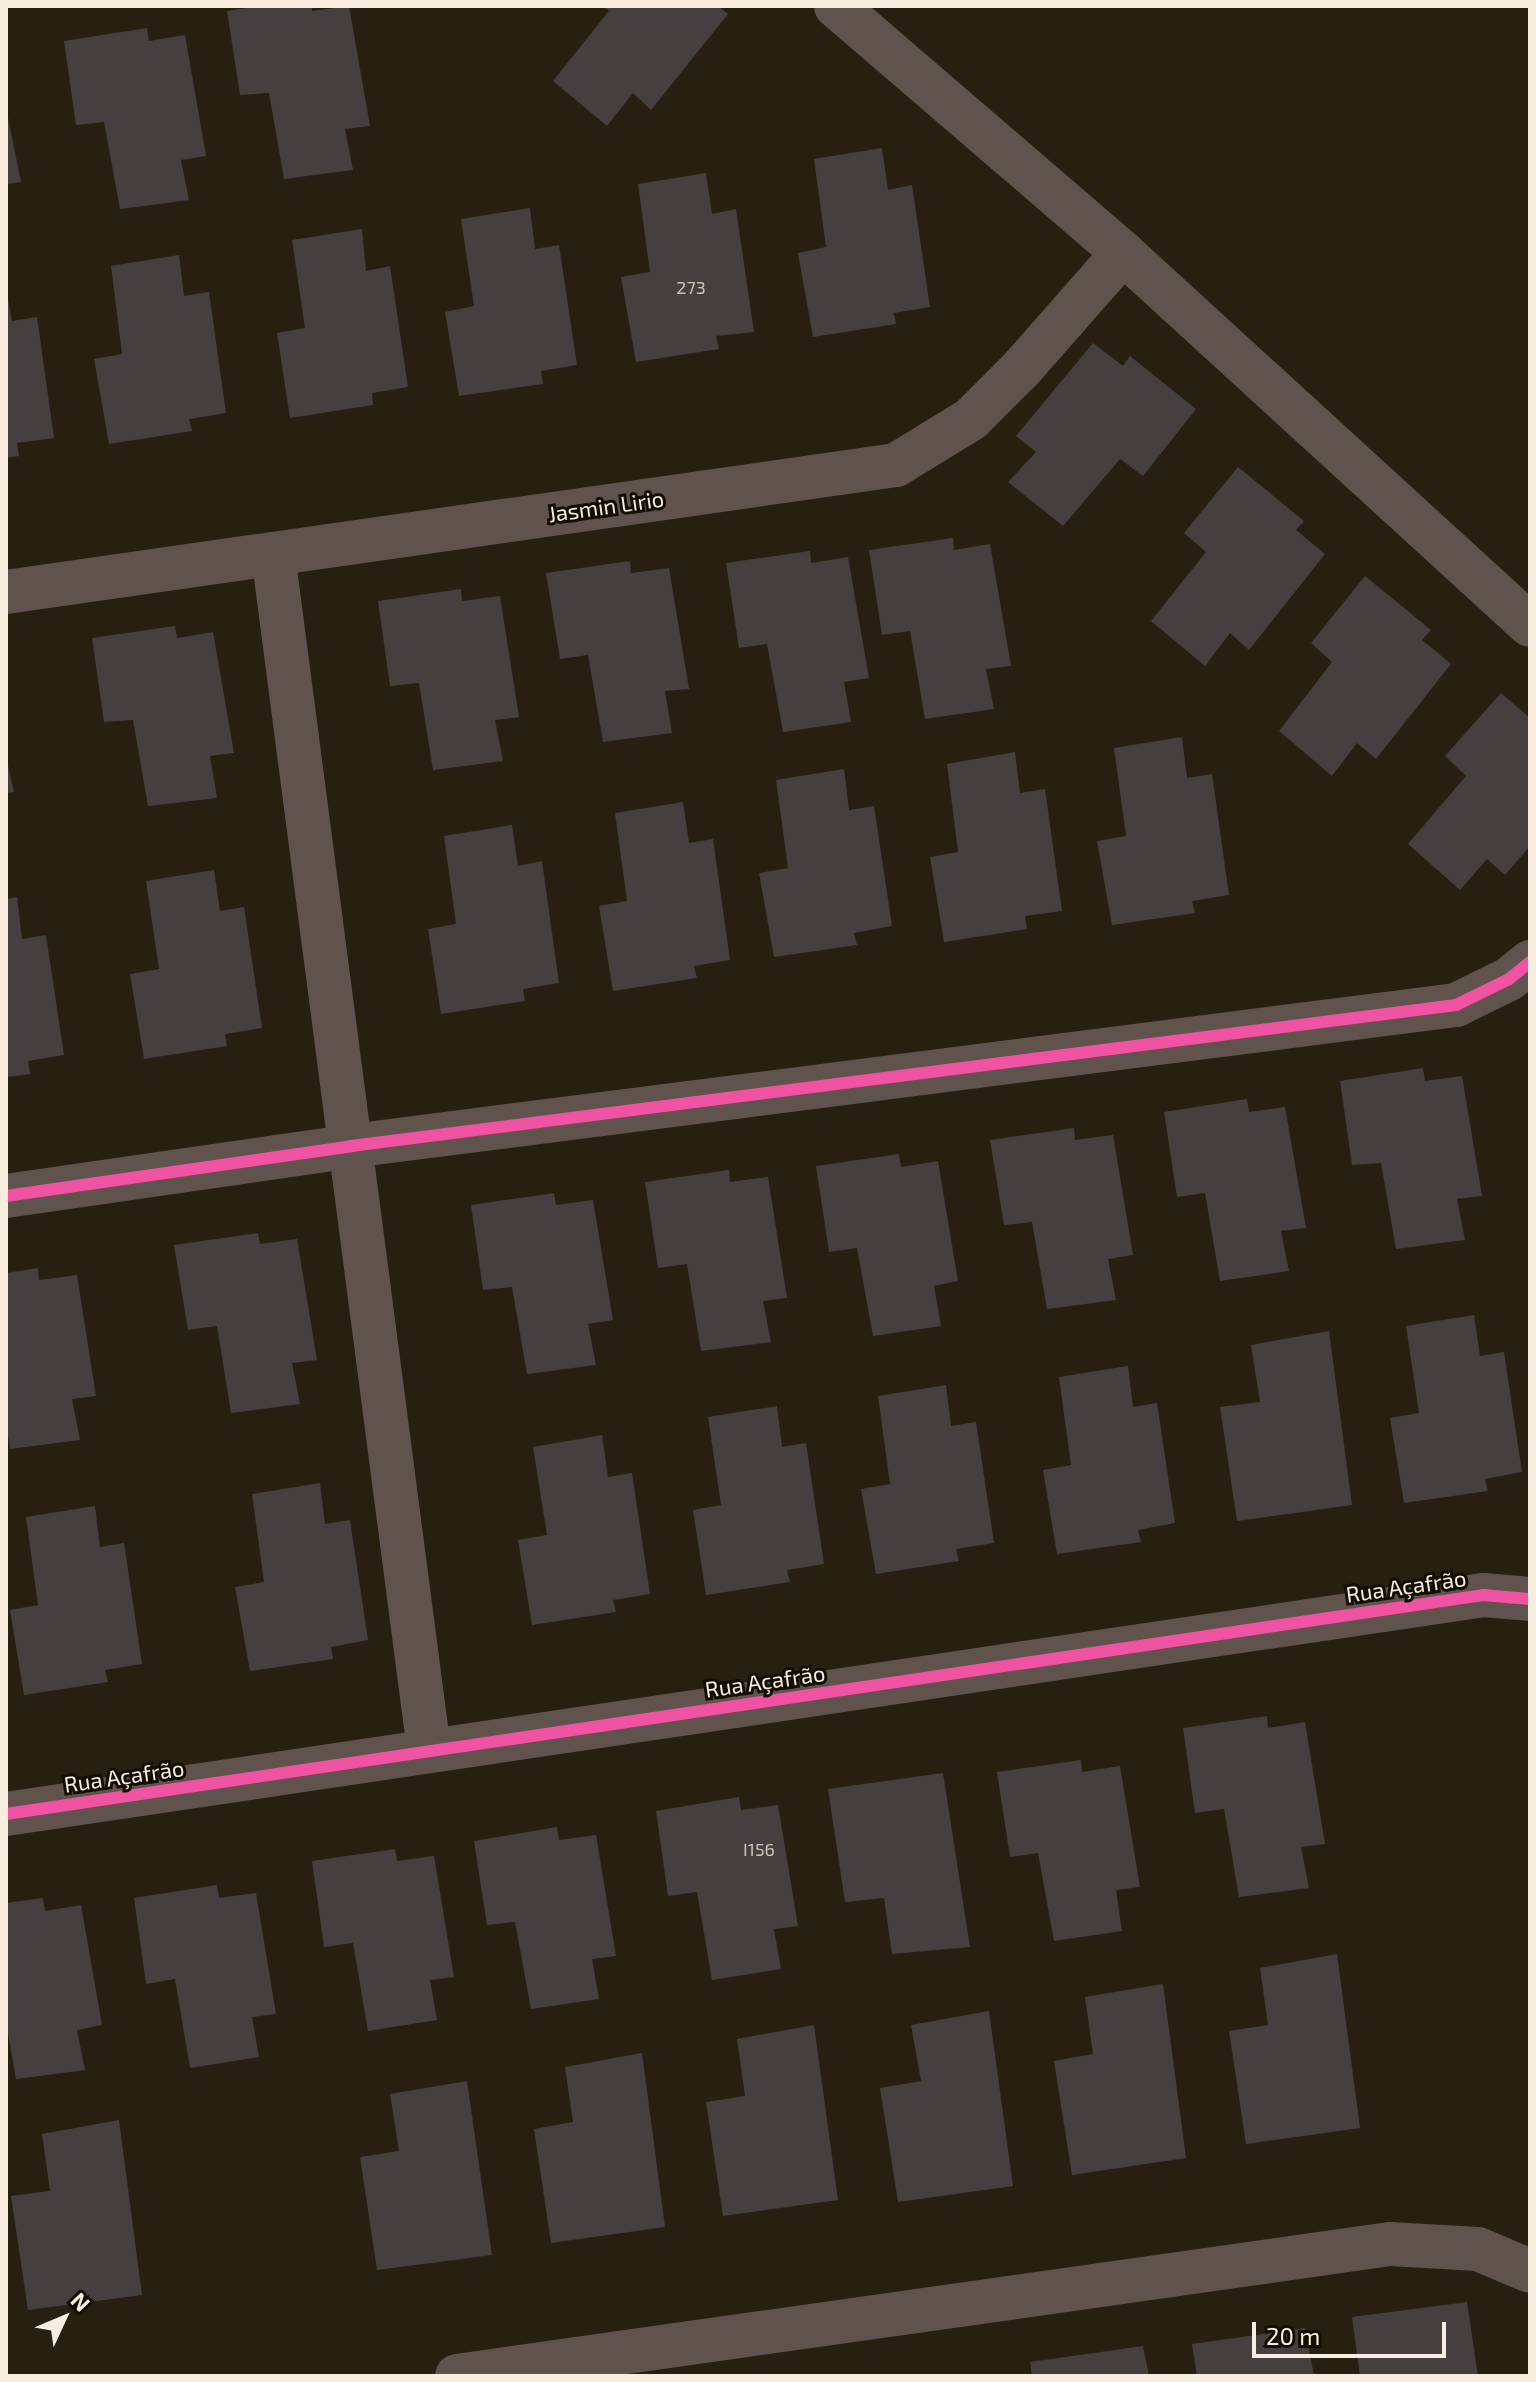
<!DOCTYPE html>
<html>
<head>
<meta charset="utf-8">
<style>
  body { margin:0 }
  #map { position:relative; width:1536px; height:2382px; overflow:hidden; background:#271f10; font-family:"Exo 2",sans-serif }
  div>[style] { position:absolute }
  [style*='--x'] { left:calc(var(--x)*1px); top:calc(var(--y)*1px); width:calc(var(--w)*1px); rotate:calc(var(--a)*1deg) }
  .building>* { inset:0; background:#45403f }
  .street>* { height:44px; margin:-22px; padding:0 22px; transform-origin:22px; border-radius:22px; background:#60524d }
  .cycleway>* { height:12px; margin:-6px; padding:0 6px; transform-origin:6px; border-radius:6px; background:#f153a3 }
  span { translate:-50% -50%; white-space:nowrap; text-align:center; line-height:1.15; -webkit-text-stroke:6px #130d04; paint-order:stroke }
  .number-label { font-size:18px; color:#cac2b6 }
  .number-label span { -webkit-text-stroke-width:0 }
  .street-label { font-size:22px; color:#f6edde }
  .frame { position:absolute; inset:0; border:8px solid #f6edde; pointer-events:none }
  .north { position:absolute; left:24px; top:2278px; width:80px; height:80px; -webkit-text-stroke:6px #130d04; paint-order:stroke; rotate:46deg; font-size:22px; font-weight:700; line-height:32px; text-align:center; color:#f6edde }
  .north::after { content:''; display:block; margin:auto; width:28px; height:36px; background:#f6edde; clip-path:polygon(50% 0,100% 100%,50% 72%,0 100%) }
  .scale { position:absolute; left:1252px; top:2322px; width:194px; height:36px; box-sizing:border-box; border:4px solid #f6edde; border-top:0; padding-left:10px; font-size:24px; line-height:28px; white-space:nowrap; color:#f6edde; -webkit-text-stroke:6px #130d04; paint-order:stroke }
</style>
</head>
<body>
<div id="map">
  <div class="building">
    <div style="clip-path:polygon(260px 6px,312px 6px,312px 11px,349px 6px,370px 126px,345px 129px,353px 170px,284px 179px,269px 93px,240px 95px,227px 11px)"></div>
    <div style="clip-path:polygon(602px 6px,718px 6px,728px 14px,651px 110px,633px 93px,607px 126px,553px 81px,609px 11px)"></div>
    <div style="clip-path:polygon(147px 28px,149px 41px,185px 35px,206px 156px,181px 160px,189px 200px,120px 209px,104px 122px,76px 125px,64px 41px)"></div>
    <div style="clip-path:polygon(6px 108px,21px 182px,6px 184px)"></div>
    <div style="clip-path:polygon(882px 148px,888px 190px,912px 185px,930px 307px,894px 313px,896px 324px,813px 337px,798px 253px,826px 247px,814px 159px)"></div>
    <div style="clip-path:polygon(706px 173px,712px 214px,736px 209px,754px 332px,716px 336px,719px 349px,636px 362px,621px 277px,650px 272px,638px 184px)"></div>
    <div style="clip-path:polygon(530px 208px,535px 249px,559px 245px,577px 365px,541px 371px,543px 384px,459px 396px,445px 312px,474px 306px,461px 219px)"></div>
    <div style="clip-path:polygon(362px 229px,366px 271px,390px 266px,408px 387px,372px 393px,373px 405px,290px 418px,277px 333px,305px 328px,292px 240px)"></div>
    <div style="clip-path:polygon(179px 255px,184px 296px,209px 292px,226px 413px,189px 419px,192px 431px,109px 444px,94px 359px,122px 354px,111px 266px)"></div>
    <div style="clip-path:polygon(6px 288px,12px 321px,37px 317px,54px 438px,17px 443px,19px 456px,6px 458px)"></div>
    <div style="clip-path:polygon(1093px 343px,1123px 366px,1130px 356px,1196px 409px,1143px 476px,1120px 459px,1063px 526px,1008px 482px,1036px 452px,1016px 436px)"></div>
    <div style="clip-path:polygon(1238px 467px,1304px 521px,1296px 530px,1325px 554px,1249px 650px,1230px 633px,1205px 666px,1151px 621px,1206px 552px,1184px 533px)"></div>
    <div style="clip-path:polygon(953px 538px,954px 550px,990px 544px,1011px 666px,986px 669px,994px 709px,925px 719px,910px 631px,882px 635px,869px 550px)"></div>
    <div style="clip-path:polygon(810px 551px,811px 563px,848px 557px,869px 678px,844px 682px,851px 722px,783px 732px,767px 644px,739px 648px,726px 563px)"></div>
    <div style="clip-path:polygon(630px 561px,631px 573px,669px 568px,689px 689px,665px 691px,672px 733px,603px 742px,588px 655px,560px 659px,546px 573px)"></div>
    <div style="clip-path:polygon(1365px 576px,1431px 630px,1422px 640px,1451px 664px,1376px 759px,1357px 743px,1332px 776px,1279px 731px,1332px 662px,1311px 643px)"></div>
    <div style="clip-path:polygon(461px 589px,462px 601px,500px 596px,519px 717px,495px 720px,503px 761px,433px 770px,419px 683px,390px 686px,378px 601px)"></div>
    <div style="clip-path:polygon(175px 626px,177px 638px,213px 632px,234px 753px,210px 756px,217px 798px,148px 806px,133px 720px,104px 722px,92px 638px)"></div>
    <div style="clip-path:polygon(1501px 693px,1530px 718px,1530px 846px,1505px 875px,1487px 859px,1460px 890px,1408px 844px,1466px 776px,1445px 756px)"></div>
    <div style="clip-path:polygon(1182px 737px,1187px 778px,1212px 774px,1229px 895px,1192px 901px,1195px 913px,1112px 925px,1097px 841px,1126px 836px,1114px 748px)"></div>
    <div style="clip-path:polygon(1015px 752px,1020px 793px,1045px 789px,1062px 911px,1025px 916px,1027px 929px,944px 942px,930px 857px,958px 852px,947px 764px)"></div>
    <div style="clip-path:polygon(6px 757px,14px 792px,6px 793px)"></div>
    <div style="clip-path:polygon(844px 769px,849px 810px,874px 806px,892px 926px,854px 933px,857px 945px,774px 957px,759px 873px,788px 868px,776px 780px)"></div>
    <div style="clip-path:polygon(683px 802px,689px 843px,713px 839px,730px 960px,694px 966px,697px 978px,613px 991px,599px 906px,627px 901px,615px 813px)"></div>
    <div style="clip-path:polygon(512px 825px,518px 866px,542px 861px,559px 983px,523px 989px,525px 1001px,441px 1014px,428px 929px,456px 924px,444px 836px)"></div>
    <div style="clip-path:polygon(214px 870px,220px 911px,244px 907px,262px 1028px,225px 1034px,227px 1046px,144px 1059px,130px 974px,159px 969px,146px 881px)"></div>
    <div style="clip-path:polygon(17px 897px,22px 939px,46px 935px,64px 1055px,28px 1061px,30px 1074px,6px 1077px,6px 899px)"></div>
    <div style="clip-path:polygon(1423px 1068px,1425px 1081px,1462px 1076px,1482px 1196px,1457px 1199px,1465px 1240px,1396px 1249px,1381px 1163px,1352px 1165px,1340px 1081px)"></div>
    <div style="clip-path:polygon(1247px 1099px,1249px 1112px,1285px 1107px,1306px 1228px,1281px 1231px,1289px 1271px,1220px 1281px,1205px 1193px,1177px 1197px,1164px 1112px)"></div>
    <div style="clip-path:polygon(1074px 1128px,1075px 1140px,1113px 1135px,1133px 1255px,1108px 1259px,1116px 1300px,1047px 1309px,1032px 1222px,1004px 1225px,990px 1140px)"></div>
    <div style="clip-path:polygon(899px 1154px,901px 1167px,938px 1161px,958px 1281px,934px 1286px,941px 1326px,873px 1336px,857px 1248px,829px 1252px,816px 1166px)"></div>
    <div style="clip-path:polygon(729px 1170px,730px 1182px,768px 1177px,787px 1298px,763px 1301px,771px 1342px,701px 1351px,687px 1264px,658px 1268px,645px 1182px)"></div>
    <div style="clip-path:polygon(554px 1193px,556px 1205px,593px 1200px,613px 1320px,588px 1324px,596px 1365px,527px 1374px,512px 1287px,483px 1290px,471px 1205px)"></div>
    <div style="clip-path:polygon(258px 1233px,260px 1244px,297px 1239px,317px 1360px,292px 1363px,300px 1404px,231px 1413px,217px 1326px,188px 1330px,174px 1245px)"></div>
    <div style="clip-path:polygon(38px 1268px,39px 1280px,77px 1275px,96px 1396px,72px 1399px,80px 1440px,10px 1449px,6px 1424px,6px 1273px)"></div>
    <div style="clip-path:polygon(1474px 1315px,1480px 1356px,1504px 1352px,1522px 1472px,1485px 1479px,1488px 1491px,1404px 1503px,1390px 1418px,1419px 1413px,1406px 1326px)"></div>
    <div style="clip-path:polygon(1329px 1331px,1352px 1505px,1237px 1521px,1220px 1407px,1260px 1402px,1251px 1345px)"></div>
    <div style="clip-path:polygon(1128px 1366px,1133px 1407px,1157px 1403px,1175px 1523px,1138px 1530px,1141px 1542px,1057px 1554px,1043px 1470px,1071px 1465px,1059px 1377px)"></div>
    <div style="clip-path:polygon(946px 1385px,951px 1426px,976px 1422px,994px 1543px,956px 1549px,959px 1561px,876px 1574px,861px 1489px,890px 1484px,878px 1396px)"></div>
    <div style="clip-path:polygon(777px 1406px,782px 1447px,806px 1443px,824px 1564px,787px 1570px,790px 1582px,706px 1595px,693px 1510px,721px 1505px,708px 1417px)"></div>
    <div style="clip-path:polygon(602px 1435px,608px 1477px,632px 1473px,650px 1594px,613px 1600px,616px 1612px,532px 1625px,518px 1540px,547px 1535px,533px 1447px)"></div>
    <div style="clip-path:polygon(320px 1483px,325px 1524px,350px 1520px,368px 1640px,331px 1647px,333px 1659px,250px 1671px,235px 1587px,264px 1582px,252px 1494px)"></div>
    <div style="clip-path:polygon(95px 1506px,100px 1547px,124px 1543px,142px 1664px,105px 1670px,108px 1682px,24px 1695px,10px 1610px,38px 1605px,26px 1517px)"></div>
    <div style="clip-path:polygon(1267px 1716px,1268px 1728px,1305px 1722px,1325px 1844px,1301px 1847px,1309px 1888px,1239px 1897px,1224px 1809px,1195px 1813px,1183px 1728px)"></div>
    <div style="clip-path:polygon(1081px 1760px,1082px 1772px,1120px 1766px,1140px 1887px,1116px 1890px,1122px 1931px,1054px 1941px,1038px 1853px,1010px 1857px,997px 1772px)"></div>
    <div style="clip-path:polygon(943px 1773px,970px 1947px,892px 1954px,884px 1898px,845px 1902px,828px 1789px)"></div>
    <div style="clip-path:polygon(739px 1797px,741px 1810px,778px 1805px,798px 1926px,774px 1929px,781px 1969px,712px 1980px,697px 1892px,668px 1896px,656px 1811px)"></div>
    <div style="clip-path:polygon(557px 1827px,559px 1840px,596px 1835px,616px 1956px,592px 1959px,599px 1999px,531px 2009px,515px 1922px,487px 1925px,474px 1841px)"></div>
    <div style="clip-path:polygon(395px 1849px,397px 1861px,434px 1856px,454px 1977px,430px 1980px,437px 2020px,368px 2031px,353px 1943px,324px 1947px,312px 1861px)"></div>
    <div style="clip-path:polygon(217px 1885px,219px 1898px,256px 1893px,276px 2014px,252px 2017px,259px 2057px,190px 2068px,175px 1979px,146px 1984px,134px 1898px)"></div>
    <div style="clip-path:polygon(43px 1898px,45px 1911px,81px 1905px,102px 2025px,77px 2030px,85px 2070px,16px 2079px,6px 2022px,6px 1903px)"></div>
    <div style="clip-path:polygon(1337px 1954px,1360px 2128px,1246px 2144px,1229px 2031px,1268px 2025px,1260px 1968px)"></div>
    <div style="clip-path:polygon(1163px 1984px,1186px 2158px,1072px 2175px,1054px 2061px,1093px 2054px,1085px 1997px)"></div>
    <div style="clip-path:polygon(989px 2011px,1013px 2186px,898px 2202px,880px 2088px,921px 2081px,911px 2025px)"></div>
    <div style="clip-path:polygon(814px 2025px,838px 2200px,723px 2216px,706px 2102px,745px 2096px,737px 2039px)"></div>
    <div style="clip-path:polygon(642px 2053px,665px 2227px,551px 2243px,534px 2129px,573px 2122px,565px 2067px)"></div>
    <div style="clip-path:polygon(467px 2081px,492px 2255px,377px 2270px,360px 2157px,399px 2151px,390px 2094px)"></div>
    <div style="clip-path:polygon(119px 2120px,142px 2295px,28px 2310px,11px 2196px,50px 2191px,42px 2134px)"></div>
    <div style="clip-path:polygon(1467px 2302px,1478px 2376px,1360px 2376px,1352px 2317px)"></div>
    <div style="clip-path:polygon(1305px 2328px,1314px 2376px,1197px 2376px,1192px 2344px)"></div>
    <div style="clip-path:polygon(1143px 2346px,1149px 2376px,1032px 2376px,1030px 2362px)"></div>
  </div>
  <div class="street">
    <div style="--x:836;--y:6;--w:379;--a:40.7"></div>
    <div style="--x:1123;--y:253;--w:551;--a:42.43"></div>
    <div style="--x:273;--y:554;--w:1207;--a:82.57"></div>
    <div style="--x:6;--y:592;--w:899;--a:-8.12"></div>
    <div style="--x:896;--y:465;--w:88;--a:-31.5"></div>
    <div style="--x:971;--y:419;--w:72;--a:-45"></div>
    <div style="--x:1022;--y:368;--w:153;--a:-48.7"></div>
    <div style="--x:6;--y:1196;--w:349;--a:-8.2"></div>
    <div style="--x:351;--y:1146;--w:1114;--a:-7.27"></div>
    <div style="--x:1456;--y:1005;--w:59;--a:-26.1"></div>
    <div style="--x:1509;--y:979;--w:27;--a:-39"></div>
    <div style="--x:6;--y:1814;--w:1493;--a:-8.43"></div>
    <div style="--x:1483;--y:1595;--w:47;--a:4.9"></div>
    <div style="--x:457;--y:2376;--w:942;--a:-8.05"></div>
    <div style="--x:1390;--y:2244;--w:88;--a:3.3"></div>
    <div style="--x:1478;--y:2249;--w:56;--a:22.9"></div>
  </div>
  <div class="cycleway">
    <div style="--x:6;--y:1196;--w:349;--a:-8.2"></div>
    <div style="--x:351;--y:1146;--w:1114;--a:-7.27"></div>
    <div style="--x:1456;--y:1005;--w:59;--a:-26.1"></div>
    <div style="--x:1509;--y:979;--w:27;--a:-39"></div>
    <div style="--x:6;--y:1814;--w:1493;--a:-8.43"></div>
    <div style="--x:1483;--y:1595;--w:47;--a:4.9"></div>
  </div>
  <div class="number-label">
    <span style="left:691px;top:287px">273</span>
    <span style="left:759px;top:1849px">I156</span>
  </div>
  <div class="street-label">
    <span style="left:606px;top:506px;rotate:-8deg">Jasmin Lirio</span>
    <span style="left:1406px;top:1586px;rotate:-8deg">Rua Açafrão</span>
    <span style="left:765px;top:1681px;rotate:-8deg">Rua Açafrão</span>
    <span style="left:124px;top:1776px;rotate:-8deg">Rua Açafrão</span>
  </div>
  <div class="frame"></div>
  <div class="north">N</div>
  <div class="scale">20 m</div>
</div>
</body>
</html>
